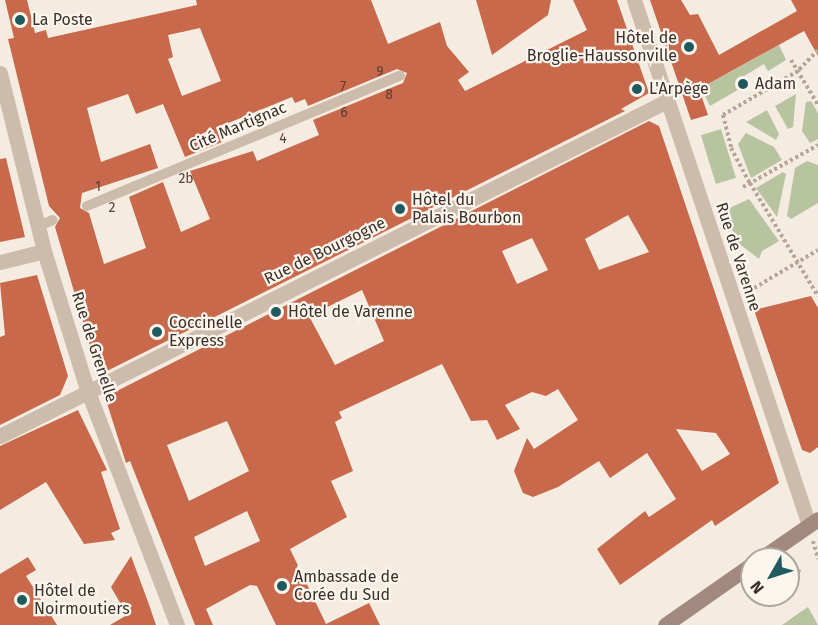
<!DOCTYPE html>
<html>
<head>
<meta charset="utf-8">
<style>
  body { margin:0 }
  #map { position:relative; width:818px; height:625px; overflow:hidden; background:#f4ebe1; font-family:"Fira Sans",sans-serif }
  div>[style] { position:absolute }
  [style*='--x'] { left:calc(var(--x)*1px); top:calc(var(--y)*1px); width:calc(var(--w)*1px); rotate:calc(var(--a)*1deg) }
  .green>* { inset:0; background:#b8c4a0; transform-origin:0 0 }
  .building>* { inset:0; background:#c8694b }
  .path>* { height:4px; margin-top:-2px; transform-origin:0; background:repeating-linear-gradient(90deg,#b9a596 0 3px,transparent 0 6px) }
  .service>* { height:10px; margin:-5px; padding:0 5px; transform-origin:5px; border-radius:5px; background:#cdbbac }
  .minor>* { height:15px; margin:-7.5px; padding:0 7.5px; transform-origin:7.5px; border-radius:7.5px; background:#cdbbac }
  .tertiary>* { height:15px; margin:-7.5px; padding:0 7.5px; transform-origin:7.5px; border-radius:7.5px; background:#cdbbac }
  .secondary>* { height:15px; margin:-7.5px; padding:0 7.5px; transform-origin:7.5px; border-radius:7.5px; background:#a18a7d }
  .dots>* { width:16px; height:16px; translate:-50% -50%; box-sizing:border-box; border:3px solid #fbf5ee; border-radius:50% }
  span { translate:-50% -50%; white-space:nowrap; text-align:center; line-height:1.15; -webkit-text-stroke:4.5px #fbf5ee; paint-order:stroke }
  .number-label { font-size:14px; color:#5e3e33 }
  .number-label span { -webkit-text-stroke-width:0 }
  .poi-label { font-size:16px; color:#3b302b }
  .left { translate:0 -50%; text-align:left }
  .right { translate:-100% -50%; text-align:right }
  .street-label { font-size:16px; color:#3b302b }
  .north { position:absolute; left:740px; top:547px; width:60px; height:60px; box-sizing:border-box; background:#fbf5ee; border:2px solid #aea6a0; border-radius:50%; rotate:231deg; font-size:16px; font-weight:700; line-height:24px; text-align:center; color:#3b302b }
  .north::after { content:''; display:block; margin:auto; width:21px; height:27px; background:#1f5a5e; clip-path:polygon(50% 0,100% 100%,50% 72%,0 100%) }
</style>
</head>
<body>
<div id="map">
  <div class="green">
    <div style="clip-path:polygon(779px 45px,786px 60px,768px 71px,764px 64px,739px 79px,743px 87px,710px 106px,701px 88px)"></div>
    <div style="clip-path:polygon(796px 94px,793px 127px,788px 129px,775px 106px)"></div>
    <div style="clip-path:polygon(811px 101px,818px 113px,818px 139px,810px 143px,802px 131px,806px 102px)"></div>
    <div style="clip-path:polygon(767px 110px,779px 134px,776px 140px,746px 122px)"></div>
    <div style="left:721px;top:129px;width:51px;height:21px;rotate:73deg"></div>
    <div style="clip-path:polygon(746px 133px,774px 147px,782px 160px,751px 178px,738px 144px)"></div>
    <div style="clip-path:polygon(807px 161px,818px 165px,818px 203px,791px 219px,787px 216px,795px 168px)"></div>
    <div style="clip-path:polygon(783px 172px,786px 174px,777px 217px,756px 188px)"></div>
    <div style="clip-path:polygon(749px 199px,779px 241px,762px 251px,759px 259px,737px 242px,725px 210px)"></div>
    <div style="clip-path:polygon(808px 607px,818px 625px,782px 625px,799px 613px)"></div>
  </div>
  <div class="building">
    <div style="clip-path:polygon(evenodd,5px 0,27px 0,35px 33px,46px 30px,48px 38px,197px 5px,196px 0,371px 0,388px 44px,440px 22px,447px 46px,469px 72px,458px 80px,465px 91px,587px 30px,573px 0,617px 0,649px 93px,621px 109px,625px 111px,107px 371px,96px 366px,55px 227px,60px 218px,49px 206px,8px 39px,14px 38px,5px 0,200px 28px,221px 81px,182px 96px,168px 59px,173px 57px,168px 35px,200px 28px,5px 0,397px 69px,407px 73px,403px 83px,313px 120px,319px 135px,257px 161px,253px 151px,190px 171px,210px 219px,181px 232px,163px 182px,129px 197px,146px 248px,104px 264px,89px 213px,80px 208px,82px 193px,158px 168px,150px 144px,101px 162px,87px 108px,128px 94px,136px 114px,163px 104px,185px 157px,222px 142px,216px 128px,292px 97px,295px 103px,305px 99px,308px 106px,397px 69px)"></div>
    <div style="clip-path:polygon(476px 0,551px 0,548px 15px,492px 55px)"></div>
    <div style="clip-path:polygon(650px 0,681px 0,690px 15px,698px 14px,719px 55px,797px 11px,791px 0,818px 0,818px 56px,804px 31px,699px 89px,708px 115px,691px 120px)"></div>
    <div style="clip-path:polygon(evenodd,649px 121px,659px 126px,779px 483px,715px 526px,712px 520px,620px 585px,597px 549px,645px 511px,649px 517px,676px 499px,647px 453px,610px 478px,599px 461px,558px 487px,533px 497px,523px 493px,514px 471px,527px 438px,534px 449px,578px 420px,558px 389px,546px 396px,532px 392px,505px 405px,520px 429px,497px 440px,487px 420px,471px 421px,442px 364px,339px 412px,342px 418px,335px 422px,353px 471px,331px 481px,347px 517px,290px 549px,326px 624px,369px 603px,380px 625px,276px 625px,257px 586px,250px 585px,206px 609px,213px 625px,195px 625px,130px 461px,126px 463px,105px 397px,649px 121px,628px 215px,649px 252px,599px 270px,585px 239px,628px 215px,649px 121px,532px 238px,548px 270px,517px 284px,502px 251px,532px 238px,649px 121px,362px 290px,384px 341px,335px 365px,309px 316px,362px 290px,649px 121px,227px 421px,249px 471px,189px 501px,167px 445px,227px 421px,649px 121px,676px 429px,716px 433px,730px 454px,702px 471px,676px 429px,649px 121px,247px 511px,260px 541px,205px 566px,194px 537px,247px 511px)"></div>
    <div style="clip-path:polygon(6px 158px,25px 237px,0 242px,0 159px)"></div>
    <div style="clip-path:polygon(37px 275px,68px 376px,60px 395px,0 425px,0 337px,5px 335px,0 283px)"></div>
    <div style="clip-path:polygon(811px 296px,818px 308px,818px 447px,810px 453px,802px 450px,754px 310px)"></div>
    <div style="clip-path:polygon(78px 410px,107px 470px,101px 472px,120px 529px,111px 533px,115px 540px,84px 544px,46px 482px,0 510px,0 446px)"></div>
    <div style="clip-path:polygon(131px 556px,147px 599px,156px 625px,110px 625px,127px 615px,111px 587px)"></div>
    <div style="clip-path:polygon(28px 557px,36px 570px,26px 576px,57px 625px,0 625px,0 574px)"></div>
  </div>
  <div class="path">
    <div style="--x:818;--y:50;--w:29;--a:134"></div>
    <div style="--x:798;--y:71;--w:87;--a:149.6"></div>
    <div style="--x:723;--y:115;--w:34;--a:76"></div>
    <div style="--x:731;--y:148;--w:40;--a:62"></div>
    <div style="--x:750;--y:183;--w:132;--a:59"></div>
    <div style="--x:791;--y:60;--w:52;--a:59"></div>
    <div style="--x:743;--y:187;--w:86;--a:-29.2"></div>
    <div style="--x:749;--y:291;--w:80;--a:-30.7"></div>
    <div style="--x:813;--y:541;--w:19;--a:74"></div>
    <div style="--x:792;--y:569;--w:9;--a:21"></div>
  </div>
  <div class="service">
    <div style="--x:87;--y:206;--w:339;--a:-22.6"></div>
    <div style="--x:37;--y:227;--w:17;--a:-24"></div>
  </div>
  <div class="minor">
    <div style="--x:0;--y:73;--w:183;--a:76.1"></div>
    <div style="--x:44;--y:251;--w:145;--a:72.7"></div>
    <div style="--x:87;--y:389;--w:253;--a:69.1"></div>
    <div style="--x:0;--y:262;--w:45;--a:-14"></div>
    <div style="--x:0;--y:436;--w:746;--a:-26.67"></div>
  </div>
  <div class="tertiary">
    <div style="--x:634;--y:0;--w:553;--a:71.57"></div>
  </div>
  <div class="secondary">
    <div style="--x:760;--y:559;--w:70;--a:-34.6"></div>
    <div style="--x:665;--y:625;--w:106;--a:-35"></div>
  </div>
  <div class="dots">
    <div style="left:20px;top:20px;background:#1f5a5e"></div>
    <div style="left:689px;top:47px;background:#1f5a5e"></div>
    <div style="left:743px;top:84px;background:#1f5a5e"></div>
    <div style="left:637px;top:89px;background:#1f5a5e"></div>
    <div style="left:400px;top:209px;background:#1f5a5e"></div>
    <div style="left:276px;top:312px;background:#1f5a5e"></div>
    <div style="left:157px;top:332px;background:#1f5a5e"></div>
    <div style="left:282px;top:586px;background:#1f5a5e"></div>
    <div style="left:22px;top:600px;background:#1f5a5e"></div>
  </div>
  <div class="number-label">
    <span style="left:380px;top:72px">9</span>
    <span style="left:343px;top:87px">7</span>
    <span style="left:389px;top:95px">8</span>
    <span style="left:344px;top:113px">6</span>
    <span style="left:283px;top:139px">4</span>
    <span style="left:186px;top:179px">2b</span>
    <span style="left:98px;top:187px">1</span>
    <span style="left:112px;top:208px">2</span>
  </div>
  <div class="poi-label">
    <span class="left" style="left:32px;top:20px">La Poste</span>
    <span class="right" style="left:677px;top:47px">Hôtel de<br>Broglie-Haussonville</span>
    <span class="left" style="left:755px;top:84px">Adam</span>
    <span class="left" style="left:649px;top:89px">L'Arpège</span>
    <span class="left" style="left:412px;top:209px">Hôtel du<br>Palais Bourbon</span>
    <span class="left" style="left:288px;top:312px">Hôtel de Varenne</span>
    <span class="left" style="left:169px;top:332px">Coccinelle<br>Express</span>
    <span class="left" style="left:294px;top:586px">Ambassade de<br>Corée du Sud</span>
    <span class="left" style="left:34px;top:600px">Hôtel de<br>Noirmoutiers</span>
  </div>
  <div class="street-label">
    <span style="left:238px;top:127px;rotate:-23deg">Cité Martignac</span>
    <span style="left:325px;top:251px;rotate:-26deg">Rue de Bourgogne</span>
    <span style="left:738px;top:257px;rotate:72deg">Rue de Varenne</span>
    <span style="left:94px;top:347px;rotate:72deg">Rue de Grenelle</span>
  </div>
  <div class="north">N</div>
</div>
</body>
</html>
